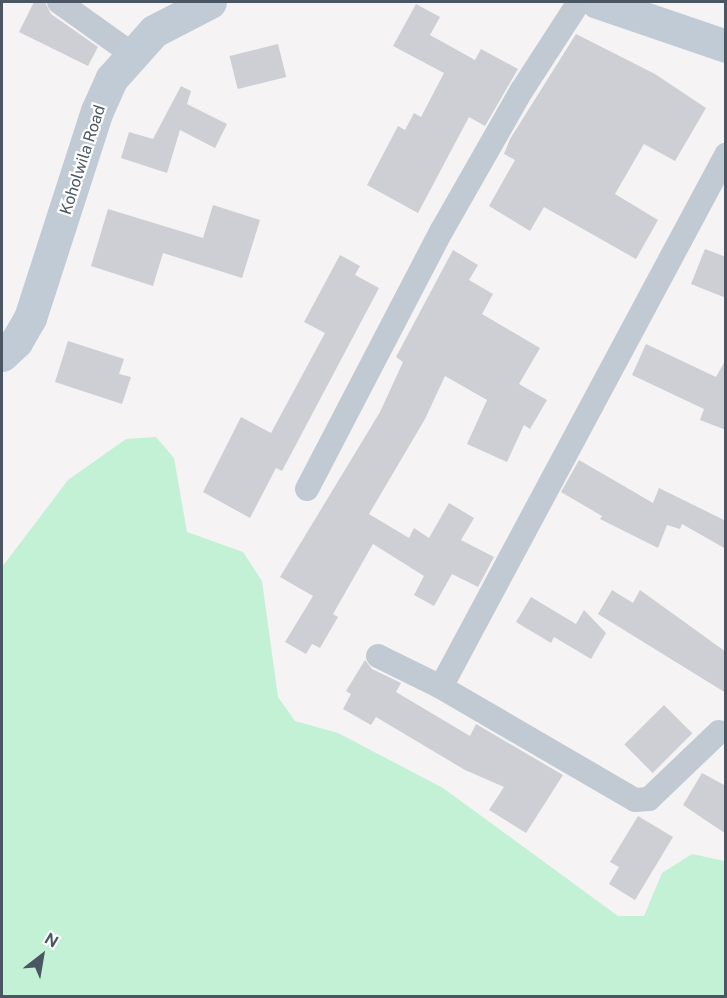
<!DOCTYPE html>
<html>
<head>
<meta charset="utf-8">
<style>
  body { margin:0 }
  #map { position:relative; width:727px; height:998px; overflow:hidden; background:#f5f3f3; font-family:"Public Sans",sans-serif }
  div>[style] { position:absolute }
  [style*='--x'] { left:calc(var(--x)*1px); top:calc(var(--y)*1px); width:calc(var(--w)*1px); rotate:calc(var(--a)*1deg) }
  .green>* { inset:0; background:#c3f1d5 }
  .building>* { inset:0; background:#cdcfd5; transform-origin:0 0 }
  .street>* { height:24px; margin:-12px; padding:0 12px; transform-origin:12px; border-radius:12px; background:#c1cad2 }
  .secondary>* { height:33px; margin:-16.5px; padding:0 16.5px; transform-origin:16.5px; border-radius:16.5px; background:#c1cbd6 }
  span { translate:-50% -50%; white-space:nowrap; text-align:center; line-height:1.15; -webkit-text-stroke:4.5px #fff; paint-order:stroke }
  .street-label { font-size:16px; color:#4a5661 }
  .frame { position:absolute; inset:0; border:3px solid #4a5661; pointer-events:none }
  .north { position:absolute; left:12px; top:926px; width:60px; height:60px; -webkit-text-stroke:4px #fff; paint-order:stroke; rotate:31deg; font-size:16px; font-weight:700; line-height:24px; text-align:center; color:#4a5661 }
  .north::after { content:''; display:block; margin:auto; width:21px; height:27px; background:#4a5661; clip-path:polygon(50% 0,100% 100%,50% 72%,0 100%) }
</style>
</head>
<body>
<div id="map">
  <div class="green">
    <div style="clip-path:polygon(156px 437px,174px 458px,187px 532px,243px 552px,262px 581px,278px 697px,295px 721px,338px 733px,443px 788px,618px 916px,644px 916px,662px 873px,692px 854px,725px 861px,725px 996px,2px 996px,2px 567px,68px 480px,126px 439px)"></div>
  </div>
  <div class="building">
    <div style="clip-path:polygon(34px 2px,45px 2px,51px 14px,98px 47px,88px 66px,19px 32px)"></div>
    <div style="clip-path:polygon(416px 4px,440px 17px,430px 35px,475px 60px,481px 49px,518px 69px,485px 126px,469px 117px,418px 213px,367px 185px,398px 126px,405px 130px,414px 113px,421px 117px,444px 73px,393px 46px)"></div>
    <div style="clip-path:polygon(576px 34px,655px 74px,706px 108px,675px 161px,644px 144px,615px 194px,658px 220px,636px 259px,544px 207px,530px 231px,489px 206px,515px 160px,504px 154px,510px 139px)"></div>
    <div style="left:278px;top:44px;width:34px;height:50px;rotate:76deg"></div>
    <div style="clip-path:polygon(181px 86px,191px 91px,187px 104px,227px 124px,215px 148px,180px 130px,167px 173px,121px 158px,129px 132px,153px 139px)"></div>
    <div style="clip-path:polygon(213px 205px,260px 220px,242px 278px,163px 253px,153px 286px,91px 266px,108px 209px,203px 238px)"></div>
    <div style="clip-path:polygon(705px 249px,726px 257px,726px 298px,691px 284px)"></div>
    <div style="clip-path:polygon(453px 250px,478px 265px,469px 280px,493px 294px,482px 314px,540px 348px,519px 384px,547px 400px,530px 429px,524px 425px,507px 462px,467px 444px,487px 400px,445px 376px,425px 419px,369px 514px,409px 538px,414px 528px,429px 538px,449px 503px,474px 518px,461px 540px,494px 557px,478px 587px,452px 574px,434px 606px,414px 595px,424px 576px,373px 544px,333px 614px,338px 617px,320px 648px,312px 644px,306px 654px,285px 642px,313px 596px,280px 577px,380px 412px,403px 362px,396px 357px)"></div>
    <div style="clip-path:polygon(340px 255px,360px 266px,355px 275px,379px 288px,282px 471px,276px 468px,250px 518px,203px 492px,241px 417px,271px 433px,325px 333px,304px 322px)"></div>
    <div style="clip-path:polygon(68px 341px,124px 359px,119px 374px,131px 377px,122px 404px,55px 382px)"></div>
    <div style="clip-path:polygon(646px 344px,716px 377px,726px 359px,726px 430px,700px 420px,704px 409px,632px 375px)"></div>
    <div style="clip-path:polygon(579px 460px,653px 503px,659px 488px,726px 521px,726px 549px,682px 524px,680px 529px,667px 525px,658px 548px,600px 519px,602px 516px,561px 492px)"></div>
    <div style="clip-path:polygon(612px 590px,633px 603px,640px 590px,726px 652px,726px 693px,598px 614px)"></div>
    <div style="clip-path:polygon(531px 597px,576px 624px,584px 610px,606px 633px,591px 659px,554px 637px,551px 643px,516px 622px)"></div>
    <div style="clip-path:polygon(365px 660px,372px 669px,401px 683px,396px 692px,470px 736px,476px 724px,563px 775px,526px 833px,489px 810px,504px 787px,465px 770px,376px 717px,371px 725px,343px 709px,351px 694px,346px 691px)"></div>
    <div style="left:664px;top:705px;width:40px;height:56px;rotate:45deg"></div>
    <div style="clip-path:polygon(702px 773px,726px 786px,726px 834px,683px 805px)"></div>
    <div style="clip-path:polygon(638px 816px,673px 837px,635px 900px,609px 884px,619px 867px,610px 862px)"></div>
  </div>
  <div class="street">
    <div style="--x:59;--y:2;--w:90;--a:35.5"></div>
    <div style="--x:307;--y:489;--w:292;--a:-62.5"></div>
    <div style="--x:442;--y:230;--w:161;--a:-60.3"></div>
    <div style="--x:522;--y:90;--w:105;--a:-57.1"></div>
    <div style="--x:378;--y:656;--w:70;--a:26.2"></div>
    <div style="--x:719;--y:732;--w:97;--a:136.3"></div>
    <div style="--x:649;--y:799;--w:14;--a:176"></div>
    <div style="--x:635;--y:800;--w:225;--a:-149.8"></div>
    <div style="--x:441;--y:687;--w:604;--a:-61.82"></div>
  </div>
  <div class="secondary">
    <div style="--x:597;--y:2;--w:136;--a:18.8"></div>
    <div style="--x:2;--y:355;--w:19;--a:-43"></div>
    <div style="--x:16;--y:342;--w:28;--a:-60"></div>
    <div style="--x:30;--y:318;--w:218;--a:-72.1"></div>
    <div style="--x:97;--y:111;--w:36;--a:-66"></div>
    <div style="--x:112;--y:78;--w:63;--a:-48.2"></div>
    <div style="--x:154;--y:31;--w:63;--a:-27.4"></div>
  </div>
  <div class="street-label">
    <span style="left:83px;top:160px;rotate:-72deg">Koholwila Road</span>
  </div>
  <div class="frame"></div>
  <div class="north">N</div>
</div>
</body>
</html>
